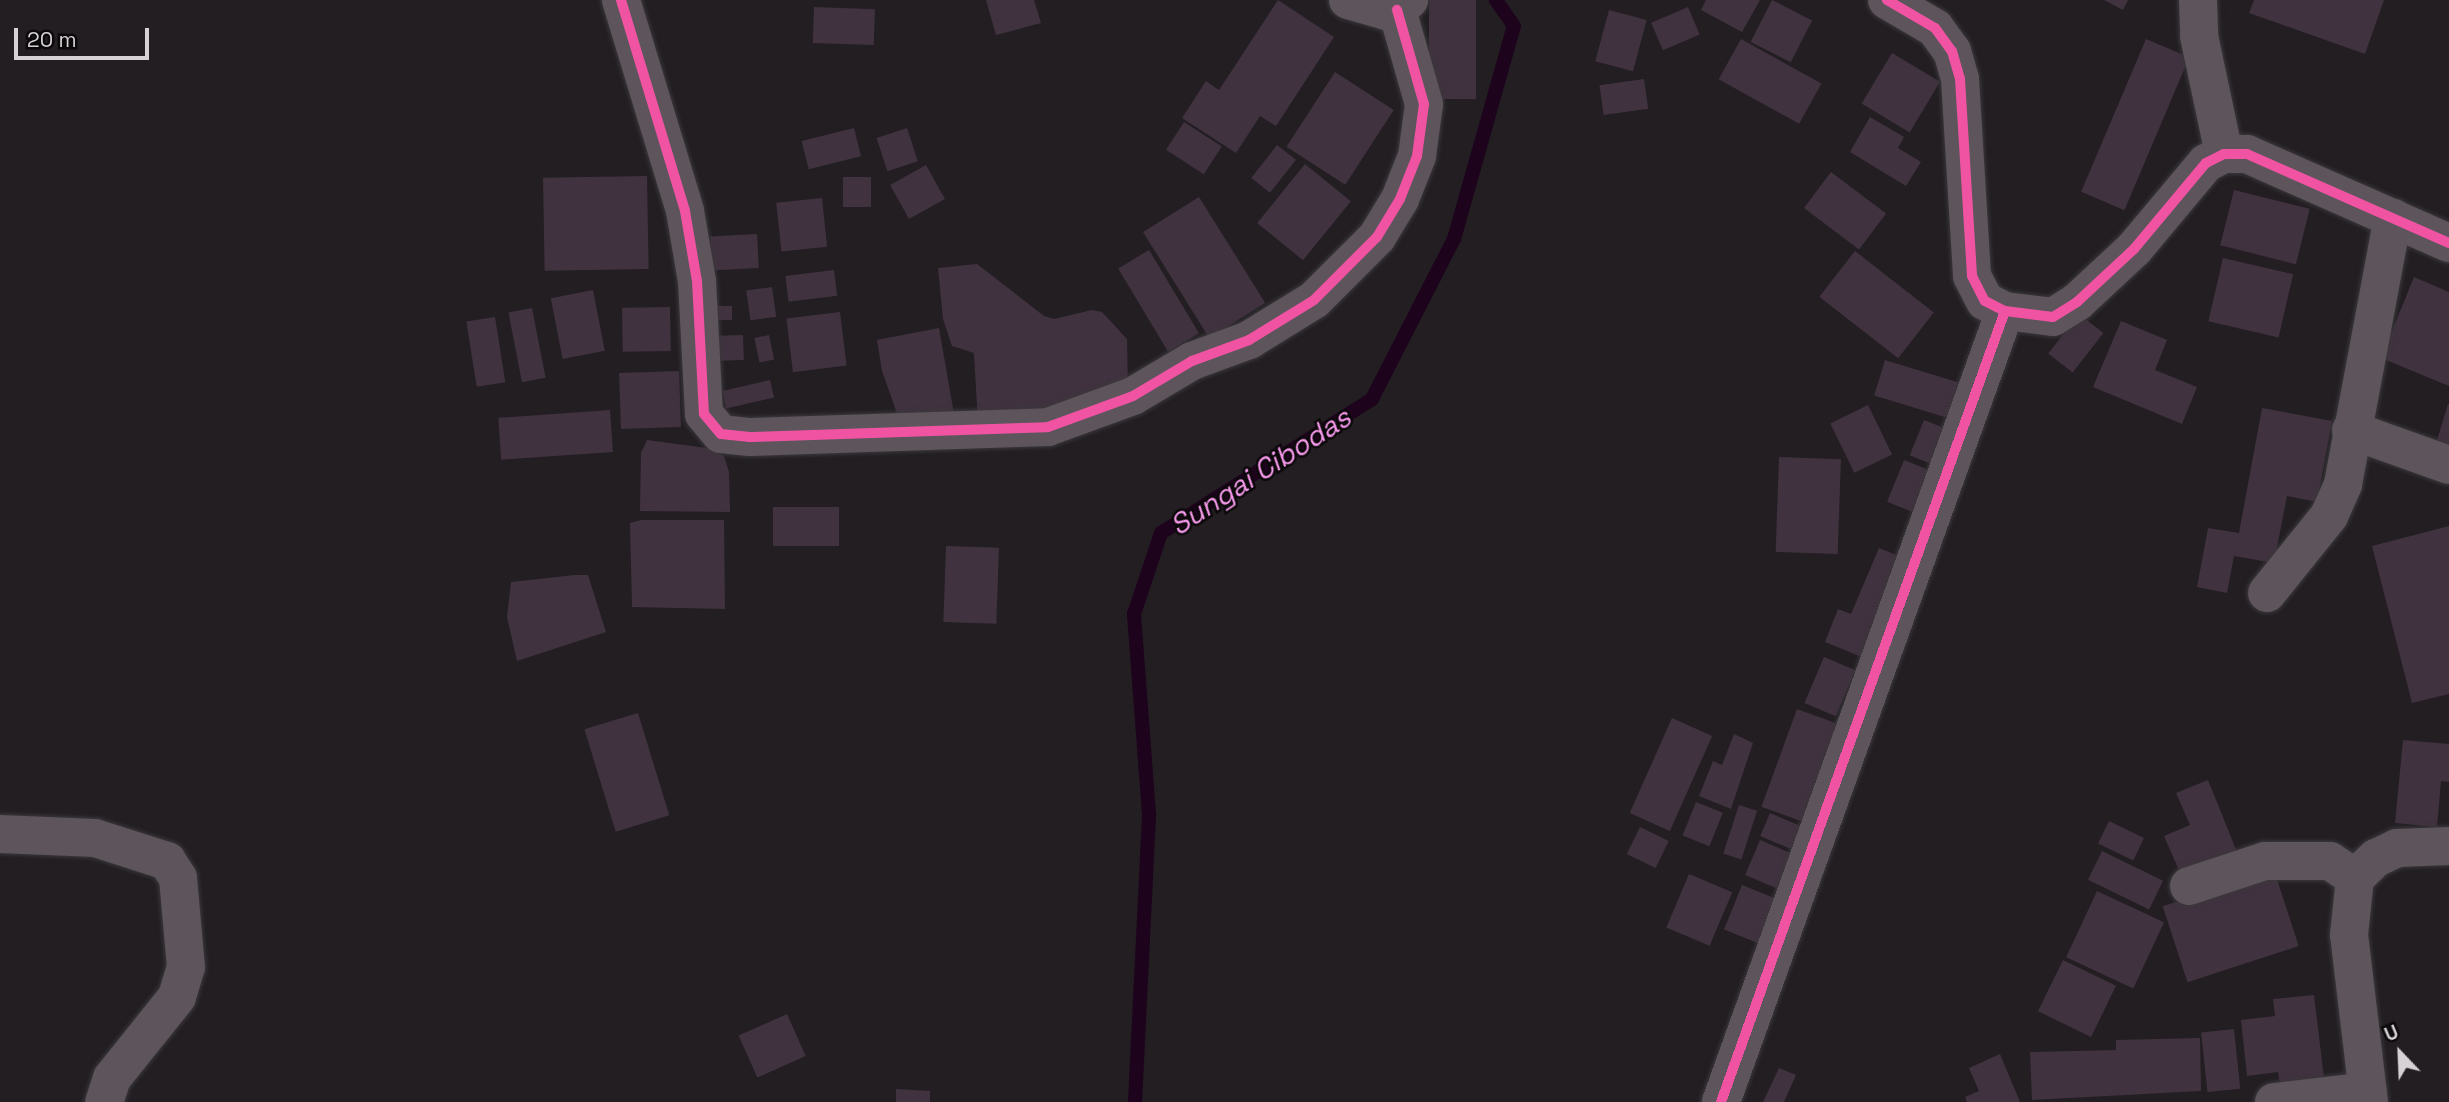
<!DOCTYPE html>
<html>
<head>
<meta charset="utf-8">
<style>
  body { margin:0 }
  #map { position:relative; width:2449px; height:1102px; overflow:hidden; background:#221e22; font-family:"Space Grotesk",sans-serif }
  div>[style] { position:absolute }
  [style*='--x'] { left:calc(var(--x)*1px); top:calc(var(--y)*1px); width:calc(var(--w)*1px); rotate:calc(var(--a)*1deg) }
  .stream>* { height:14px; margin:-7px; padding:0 7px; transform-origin:7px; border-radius:7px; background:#1d031c }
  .building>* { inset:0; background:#413240; transform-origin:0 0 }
  .roads { filter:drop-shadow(0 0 2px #3a383a) drop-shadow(0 0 2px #3a383a) }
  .minor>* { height:38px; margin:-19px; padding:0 19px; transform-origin:19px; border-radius:19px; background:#5d545c }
  .cycleway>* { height:10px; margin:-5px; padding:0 5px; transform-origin:5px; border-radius:5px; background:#f153a3 }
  span { translate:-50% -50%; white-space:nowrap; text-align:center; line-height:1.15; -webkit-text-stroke:5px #0b080a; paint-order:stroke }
  .water-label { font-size:28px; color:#f89aec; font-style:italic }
  .north { position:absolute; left:2365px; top:1018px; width:70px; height:70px; -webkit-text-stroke:5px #0b080a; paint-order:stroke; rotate:337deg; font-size:19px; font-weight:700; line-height:28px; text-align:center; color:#d7d2d6 }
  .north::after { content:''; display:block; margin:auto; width:24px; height:32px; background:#d7d2d6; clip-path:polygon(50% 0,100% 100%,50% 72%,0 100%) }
  .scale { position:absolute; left:14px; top:28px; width:135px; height:32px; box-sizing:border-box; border:4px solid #d7d2d6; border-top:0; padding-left:9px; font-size:21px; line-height:24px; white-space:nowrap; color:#d7d2d6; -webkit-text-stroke:5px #0b080a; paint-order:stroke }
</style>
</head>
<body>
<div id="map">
  <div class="stream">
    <div style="--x:1135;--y:1102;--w:288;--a:-87.2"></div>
    <div style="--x:1149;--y:814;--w:201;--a:-94.3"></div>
    <div style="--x:1134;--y:614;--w:85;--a:-71.6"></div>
    <div style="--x:1161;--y:533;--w:250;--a:-32.4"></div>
    <div style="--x:1372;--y:399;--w:180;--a:-62.9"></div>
    <div style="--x:1454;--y:239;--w:221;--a:-74.3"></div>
    <div style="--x:1514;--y:26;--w:32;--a:-125"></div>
  </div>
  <div class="building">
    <div style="clip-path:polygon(986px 0,1034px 0,1041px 23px,996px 35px)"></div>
    <div style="clip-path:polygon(1278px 0,1334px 37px,1276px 126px,1260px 116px,1236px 153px,1182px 118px,1206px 81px,1219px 90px)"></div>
    <div style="left:1429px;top:0;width:47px;height:99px"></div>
    <div style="clip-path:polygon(1706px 0,1760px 0,1742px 32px,1701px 10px)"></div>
    <div style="left:1772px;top:0;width:45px;height:47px;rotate:27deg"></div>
    <div style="clip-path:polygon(2104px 0,2128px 0,2123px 10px)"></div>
    <div style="clip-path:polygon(2254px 0,2384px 0,2365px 54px,2249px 13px)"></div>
    <div style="left:814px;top:7px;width:61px;height:36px;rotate:2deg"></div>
    <div style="left:1688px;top:7px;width:30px;height:40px;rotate:67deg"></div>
    <div style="left:1609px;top:10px;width:39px;height:53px;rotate:15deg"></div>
    <div style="left:1741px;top:39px;width:92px;height:46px;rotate:29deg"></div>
    <div style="left:2146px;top:39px;width:47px;height:166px;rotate:23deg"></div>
    <div style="left:1892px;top:53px;width:56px;height:59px;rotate:31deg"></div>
    <div style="left:1335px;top:72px;width:70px;height:89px;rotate:33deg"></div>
    <div style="left:1644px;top:79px;width:30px;height:45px;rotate:82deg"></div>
    <div style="clip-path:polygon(1870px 117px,1904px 137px,1898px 148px,1921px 162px,1906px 186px,1850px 152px)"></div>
    <div style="left:1184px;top:122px;width:45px;height:33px;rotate:33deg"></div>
    <div style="left:854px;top:128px;width:29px;height:54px;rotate:76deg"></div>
    <div style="left:907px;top:128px;width:35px;height:32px;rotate:72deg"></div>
    <div style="left:1277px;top:145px;width:24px;height:42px;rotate:38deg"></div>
    <div style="left:1305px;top:164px;width:59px;height:76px;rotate:39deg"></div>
    <div style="left:926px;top:165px;width:39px;height:41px;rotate:61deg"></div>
    <div style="left:1831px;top:172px;width:69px;height:45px;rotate:37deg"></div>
    <div style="left:647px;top:176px;width:93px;height:104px;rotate:89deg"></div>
    <div style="left:871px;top:177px;width:30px;height:28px;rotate:90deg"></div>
    <div style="left:2234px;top:190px;width:78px;height:57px;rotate:14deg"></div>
    <div style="left:1199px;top:197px;width:125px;height:66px;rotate:58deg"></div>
    <div style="left:822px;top:198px;width:49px;height:46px;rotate:84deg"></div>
    <div style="left:757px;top:234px;width:34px;height:47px;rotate:87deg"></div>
    <div style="left:1149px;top:250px;width:97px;height:36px;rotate:59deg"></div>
    <div style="left:1855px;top:251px;width:100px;height:58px;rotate:38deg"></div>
    <div style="left:2223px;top:258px;width:72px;height:65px;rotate:13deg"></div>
    <div style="clip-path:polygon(977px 264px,1044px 316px,1054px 319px,1092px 310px,1102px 312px,1127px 339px,1128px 388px,978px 424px,974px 353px,952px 346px,943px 319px,938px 268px)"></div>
    <div style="left:834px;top:270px;width:26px;height:49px;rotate:83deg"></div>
    <div style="clip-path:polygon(2414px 277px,2449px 292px,2449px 386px,2381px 358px)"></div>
    <div style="left:772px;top:287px;width:30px;height:26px;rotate:82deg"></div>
    <div style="left:593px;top:290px;width:62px;height:43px;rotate:79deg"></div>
    <div style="left:732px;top:306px;width:14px;height:17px;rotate:90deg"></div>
    <div style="left:670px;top:307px;width:44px;height:48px;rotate:89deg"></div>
    <div style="left:532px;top:308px;width:71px;height:24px;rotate:79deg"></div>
    <div style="left:840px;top:312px;width:54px;height:54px;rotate:83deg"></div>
    <div style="left:2079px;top:314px;width:31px;height:50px;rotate:38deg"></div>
    <div style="left:495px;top:317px;width:66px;height:29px;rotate:81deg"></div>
    <div style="clip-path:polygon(2121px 321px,2167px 340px,2155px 370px,2197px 387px,2182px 424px,2093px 387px)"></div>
    <div style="clip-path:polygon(939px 328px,954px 414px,899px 419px,882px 371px,877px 340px)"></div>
    <div style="left:743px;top:335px;width:25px;height:25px;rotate:88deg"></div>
    <div style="left:769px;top:335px;width:25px;height:15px;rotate:78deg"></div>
    <div style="left:1885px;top:360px;width:77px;height:37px;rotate:17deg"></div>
    <div style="left:679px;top:371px;width:56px;height:60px;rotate:88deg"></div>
    <div style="left:770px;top:380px;width:18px;height:49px;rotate:77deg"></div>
    <div style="clip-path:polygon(2448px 404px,2449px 404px,2449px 455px,2434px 450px)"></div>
    <div style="left:1868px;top:405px;width:55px;height:42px;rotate:64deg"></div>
    <div style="clip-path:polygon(2262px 408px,2332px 421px,2317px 502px,2287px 496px,2274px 563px,2234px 556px,2227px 593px,2197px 587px,2208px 528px,2239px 533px)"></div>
    <div style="left:610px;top:410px;width:42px;height:112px;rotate:86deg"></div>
    <div style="left:1924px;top:420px;width:35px;height:38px;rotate:22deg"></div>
    <div style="clip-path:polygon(647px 440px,707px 448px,724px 456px,729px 472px,730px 512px,640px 511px,641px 453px)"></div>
    <div style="left:1779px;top:457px;width:62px;height:95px;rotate:2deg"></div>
    <div style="left:1904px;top:460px;width:43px;height:45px;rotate:22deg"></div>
    <div style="left:773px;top:507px;width:66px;height:39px"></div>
    <div style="clip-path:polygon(641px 520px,724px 520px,725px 609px,632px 607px,630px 523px)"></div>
    <div style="clip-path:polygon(2449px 526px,2449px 694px,2412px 703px,2372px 546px)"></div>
    <div style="left:946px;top:546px;width:53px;height:76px;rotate:2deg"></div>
    <div style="clip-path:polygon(1879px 548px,1911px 561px,1869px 660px,1825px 642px,1838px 609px,1851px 614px)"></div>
    <div style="clip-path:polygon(575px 575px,588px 575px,606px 632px,517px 661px,507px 617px,511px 582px)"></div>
    <div style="left:1824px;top:657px;width:34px;height:50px;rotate:23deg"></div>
    <div style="left:1797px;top:709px;width:49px;height:104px;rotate:20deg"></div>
    <div style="left:638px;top:713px;width:107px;height:56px;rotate:73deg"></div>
    <div style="left:1672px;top:718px;width:44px;height:104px;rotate:24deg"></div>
    <div style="clip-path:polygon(1734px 734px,1753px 743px,1731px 809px,1699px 796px,1713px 761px,1722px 765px)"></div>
    <div style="clip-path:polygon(2403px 740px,2449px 744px,2449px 782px,2441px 781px,2437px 827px,2395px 823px)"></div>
    <div style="clip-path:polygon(2208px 780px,2237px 852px,2181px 875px,2164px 836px,2190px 825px,2176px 793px)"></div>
    <div style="left:1696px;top:802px;width:29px;height:36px;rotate:22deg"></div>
    <div style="left:1739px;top:805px;width:19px;height:51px;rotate:18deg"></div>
    <div style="left:1770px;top:813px;width:47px;height:25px;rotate:23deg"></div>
    <div style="left:2109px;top:821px;width:39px;height:25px;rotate:26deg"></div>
    <div style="left:1640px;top:827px;width:32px;height:30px;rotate:26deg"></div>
    <div style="left:1760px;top:840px;width:49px;height:38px;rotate:23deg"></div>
    <div style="left:2102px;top:851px;width:68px;height:32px;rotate:26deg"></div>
    <div style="left:2274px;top:870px;width:80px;height:117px;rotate:72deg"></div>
    <div style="left:1689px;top:874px;width:47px;height:58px;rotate:23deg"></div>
    <div style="left:1742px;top:885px;width:48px;height:48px;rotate:22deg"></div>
    <div style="left:2097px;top:891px;width:74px;height:73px;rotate:25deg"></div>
    <div style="left:2063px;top:960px;width:59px;height:57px;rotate:26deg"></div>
    <div style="clip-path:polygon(2314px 995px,2325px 1086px,2281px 1091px,2278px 1072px,2247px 1076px,2241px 1020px,2275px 1016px,2273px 999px)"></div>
    <div style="left:787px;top:1014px;width:46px;height:53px;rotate:66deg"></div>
    <div style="left:2234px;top:1029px;width:60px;height:33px;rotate:84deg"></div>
    <div style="clip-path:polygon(2200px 1038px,2201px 1091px,2032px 1100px,2030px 1052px,2116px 1050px,2116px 1040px)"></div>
    <div style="clip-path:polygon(2000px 1054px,2020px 1102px,1967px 1102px,1965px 1097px,1979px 1091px,1969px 1068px)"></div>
    <div style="clip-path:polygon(1779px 1068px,1796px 1075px,1784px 1102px,1763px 1102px)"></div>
    <div style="clip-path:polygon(896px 1089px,930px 1091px,930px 1102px,896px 1102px)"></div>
  </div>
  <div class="roads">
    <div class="minor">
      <div style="--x:621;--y:0;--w:220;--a:73.1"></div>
      <div style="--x:685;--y:211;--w:71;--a:80.3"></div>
      <div style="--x:697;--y:281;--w:133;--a:87"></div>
      <div style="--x:704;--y:414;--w:26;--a:50"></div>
      <div style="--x:721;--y:434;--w:29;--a:6"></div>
      <div style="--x:750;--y:437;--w:298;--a:-1.9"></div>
      <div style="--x:1048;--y:427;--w:90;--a:-20"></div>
      <div style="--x:1133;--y:396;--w:69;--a:-30.7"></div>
      <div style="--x:1192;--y:361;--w:61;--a:-20.2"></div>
      <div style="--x:1249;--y:340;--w:76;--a:-31.6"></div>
      <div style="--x:1314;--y:300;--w:89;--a:-45"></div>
      <div style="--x:1377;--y:237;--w:44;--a:-58.8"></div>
      <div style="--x:1400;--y:199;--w:46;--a:-68.4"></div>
      <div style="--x:1417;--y:156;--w:52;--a:-82.3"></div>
      <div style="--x:1424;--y:104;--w:98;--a:-106"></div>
      <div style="--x:1348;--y:0;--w:40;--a:16"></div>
      <div style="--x:1386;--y:11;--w:11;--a:-5"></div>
      <div style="--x:1397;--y:10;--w:16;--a:-40"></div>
      <div style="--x:1887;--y:0;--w:56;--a:30.3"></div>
      <div style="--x:1935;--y:28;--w:29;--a:54"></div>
      <div style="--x:1952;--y:51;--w:29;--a:74"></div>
      <div style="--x:1960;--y:79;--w:197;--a:86.5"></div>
      <div style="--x:1972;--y:276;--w:28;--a:63"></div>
      <div style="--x:1985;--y:301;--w:22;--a:27"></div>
      <div style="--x:2005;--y:311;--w:48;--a:7.1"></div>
      <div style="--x:2053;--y:317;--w:28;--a:-32"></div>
      <div style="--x:2077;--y:302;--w:78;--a:-42.9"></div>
      <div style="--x:2134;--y:249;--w:112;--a:-50.1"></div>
      <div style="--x:2206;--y:163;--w:20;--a:-27"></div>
      <div style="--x:2224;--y:154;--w:23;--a:0"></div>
      <div style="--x:2247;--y:154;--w:221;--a:23.8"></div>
      <div style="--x:2198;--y:0;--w:36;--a:88"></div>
      <div style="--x:2199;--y:36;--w:121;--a:78"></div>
      <div style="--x:2351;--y:430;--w:104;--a:19.7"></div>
      <div style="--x:2267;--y:593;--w:99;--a:-51.2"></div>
      <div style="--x:2329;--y:516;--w:35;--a:-66"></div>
      <div style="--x:2343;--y:484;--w:271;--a:-79.4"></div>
      <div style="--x:0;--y:834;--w:95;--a:2.4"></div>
      <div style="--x:95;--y:838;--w:76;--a:17.7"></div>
      <div style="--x:167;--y:861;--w:20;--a:57"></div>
      <div style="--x:178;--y:878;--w:89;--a:84.9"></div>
      <div style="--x:186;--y:967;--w:31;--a:107"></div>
      <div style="--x:177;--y:997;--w:104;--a:128.7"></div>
      <div style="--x:112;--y:1078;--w:25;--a:108"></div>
      <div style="--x:2189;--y:886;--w:80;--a:-18.2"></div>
      <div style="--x:2265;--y:861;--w:65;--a:0"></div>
      <div style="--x:2330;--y:861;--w:30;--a:34"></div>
      <div style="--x:1721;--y:1102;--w:840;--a:-70.25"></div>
      <div style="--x:2274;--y:1102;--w:94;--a:-6.7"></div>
      <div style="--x:2369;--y:1102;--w:168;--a:-96.8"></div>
      <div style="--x:2349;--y:935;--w:57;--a:-84"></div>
      <div style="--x:2355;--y:878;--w:29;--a:-44"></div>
      <div style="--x:2376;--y:858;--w:23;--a:-25"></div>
      <div style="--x:2397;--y:848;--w:52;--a:-2.2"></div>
    </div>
  </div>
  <div class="cycleway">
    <div style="--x:621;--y:0;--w:220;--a:73.1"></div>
    <div style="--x:685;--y:211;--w:71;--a:80.3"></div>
    <div style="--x:697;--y:281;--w:133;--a:87"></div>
    <div style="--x:704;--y:414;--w:26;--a:50"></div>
    <div style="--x:721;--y:434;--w:29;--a:6"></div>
    <div style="--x:750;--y:437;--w:298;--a:-1.9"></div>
    <div style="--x:1048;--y:427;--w:90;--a:-20"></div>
    <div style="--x:1133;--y:396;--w:69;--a:-30.7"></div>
    <div style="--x:1192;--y:361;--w:61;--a:-20.2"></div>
    <div style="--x:1249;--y:340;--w:76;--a:-31.6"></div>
    <div style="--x:1314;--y:300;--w:89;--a:-45"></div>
    <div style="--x:1377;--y:237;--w:44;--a:-58.8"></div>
    <div style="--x:1400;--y:199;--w:46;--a:-68.4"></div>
    <div style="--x:1417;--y:156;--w:52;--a:-82.3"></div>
    <div style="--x:1424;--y:104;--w:98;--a:-106"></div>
    <div style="--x:1887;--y:0;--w:56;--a:30.3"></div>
    <div style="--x:1935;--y:28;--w:29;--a:54"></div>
    <div style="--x:1952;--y:51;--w:29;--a:74"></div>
    <div style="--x:1960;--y:79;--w:197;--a:86.5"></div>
    <div style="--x:1972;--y:276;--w:28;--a:63"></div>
    <div style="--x:1985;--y:301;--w:22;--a:27"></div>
    <div style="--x:2005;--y:311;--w:48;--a:7.1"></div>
    <div style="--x:2053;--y:317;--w:28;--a:-32"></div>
    <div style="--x:2077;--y:302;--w:78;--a:-42.9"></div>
    <div style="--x:2134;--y:249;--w:112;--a:-50.1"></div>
    <div style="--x:2206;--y:163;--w:20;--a:-27"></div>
    <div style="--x:2224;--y:154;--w:23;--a:0"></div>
    <div style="--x:2247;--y:154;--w:221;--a:23.8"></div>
    <div style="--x:1721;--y:1102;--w:840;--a:-70.25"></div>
  </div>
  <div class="water-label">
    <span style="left:1260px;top:471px;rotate:-33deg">Sungai Cibodas</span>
  </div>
  <div class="north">U</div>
  <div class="scale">20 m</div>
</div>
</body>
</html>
